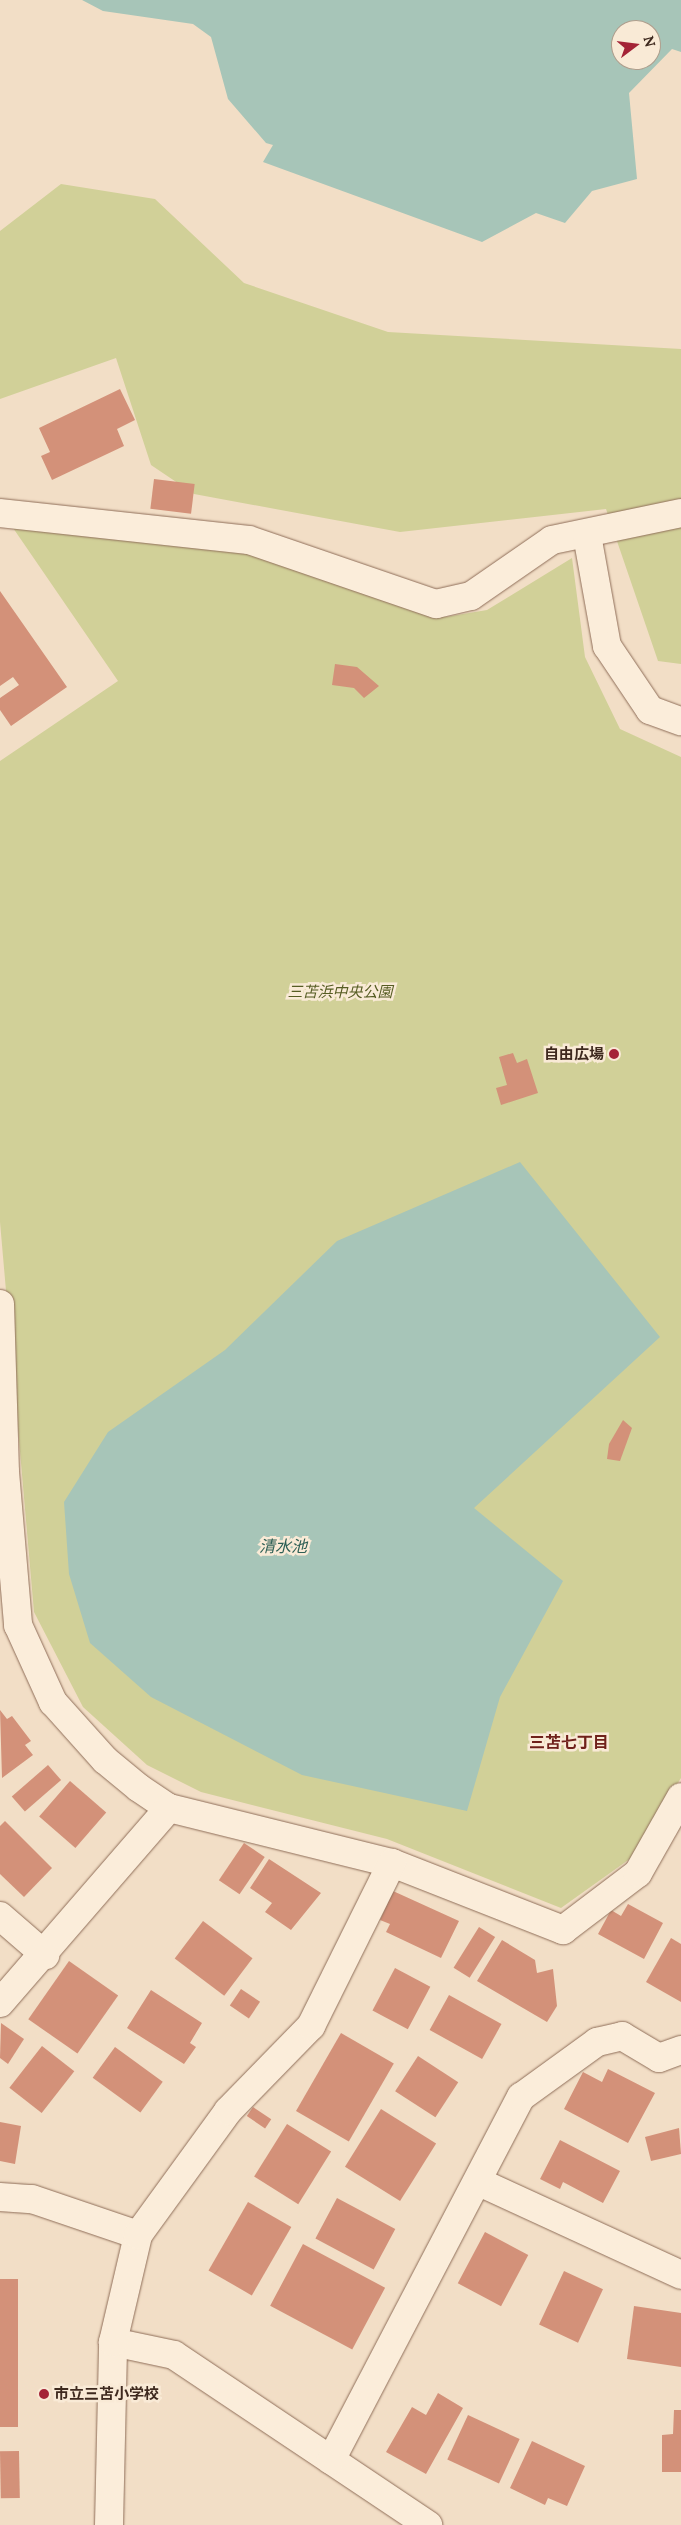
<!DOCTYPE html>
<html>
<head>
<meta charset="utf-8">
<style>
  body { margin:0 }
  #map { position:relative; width:681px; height:2525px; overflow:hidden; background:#f2dec6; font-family:Lora,"Noto Sans JP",serif }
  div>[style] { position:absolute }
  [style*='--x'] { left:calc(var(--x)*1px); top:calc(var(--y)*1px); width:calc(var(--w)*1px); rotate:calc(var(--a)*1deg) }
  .green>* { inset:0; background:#d1d098 }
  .water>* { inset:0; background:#a7c5b8 }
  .building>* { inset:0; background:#d39179; transform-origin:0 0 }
  .roads { filter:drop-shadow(0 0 1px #8f6e59) drop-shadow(0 0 1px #8f6e59) }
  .minor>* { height:28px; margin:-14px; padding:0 14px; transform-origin:14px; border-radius:14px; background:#fbedda }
  .dots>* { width:14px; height:14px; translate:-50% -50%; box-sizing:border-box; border:2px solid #f9ead6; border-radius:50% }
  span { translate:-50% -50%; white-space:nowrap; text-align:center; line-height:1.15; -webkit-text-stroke:5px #f9ead6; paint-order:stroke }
  .park-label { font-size:15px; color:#565c23; font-style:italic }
  .poi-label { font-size:15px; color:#3e291e; font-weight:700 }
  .right { translate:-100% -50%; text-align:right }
  .left { translate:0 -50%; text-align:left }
  .water-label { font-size:16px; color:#2d5f55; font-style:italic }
  .neighbourhood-label { font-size:16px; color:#6f201a; font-weight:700 }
  .north { position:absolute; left:611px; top:20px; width:50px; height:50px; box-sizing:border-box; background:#f9ead6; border:1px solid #ae9d8c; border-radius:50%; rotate:75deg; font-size:14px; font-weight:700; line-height:20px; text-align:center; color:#3e291e }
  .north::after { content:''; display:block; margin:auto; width:18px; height:22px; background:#a42437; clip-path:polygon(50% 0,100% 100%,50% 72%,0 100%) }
</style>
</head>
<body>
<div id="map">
  <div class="green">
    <div style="clip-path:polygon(61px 184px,155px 199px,244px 283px,388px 332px,681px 349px,681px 664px,658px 661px,606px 509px,400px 532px,194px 494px,151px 465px,116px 358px,0 399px,0 231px)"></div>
    <div style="clip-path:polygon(11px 525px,247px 551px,445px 617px,487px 610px,572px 558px,585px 657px,620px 729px,681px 757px,681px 1778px,631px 1858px,561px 1908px,387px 1839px,201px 1792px,147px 1765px,83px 1707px,34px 1612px,0 1222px,0 761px,118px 681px)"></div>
  </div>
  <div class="water">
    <div style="clip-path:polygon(evenodd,82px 0,681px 0,681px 52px,672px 49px,629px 93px,637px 179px,592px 191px,565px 223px,536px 213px,482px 242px,263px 162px,273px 145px,266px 143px,228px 99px,211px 37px,193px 24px,103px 11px,82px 0,621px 30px,651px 30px,651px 60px,621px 60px,621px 30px)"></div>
    <div style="clip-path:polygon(520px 1162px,660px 1337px,474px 1508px,563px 1581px,500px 1697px,467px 1811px,302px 1775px,151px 1697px,90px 1643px,69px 1574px,64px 1502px,108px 1432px,225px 1350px,337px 1241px)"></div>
  </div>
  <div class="building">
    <div style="clip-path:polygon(120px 389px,135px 420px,117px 429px,124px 446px,52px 480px,41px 456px,50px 452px,39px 428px)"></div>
    <div style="left:154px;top:479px;width:41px;height:30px;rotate:7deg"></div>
    <div style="clip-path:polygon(0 591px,67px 687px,11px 726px,0 710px,0 698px,19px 685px,13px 677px,0 686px)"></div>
    <div style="clip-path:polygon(335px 664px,357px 667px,379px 686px,364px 698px,354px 688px,332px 685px)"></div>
    <div style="clip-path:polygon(513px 1053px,517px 1063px,527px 1059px,538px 1093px,501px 1105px,496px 1088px,507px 1085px,499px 1057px)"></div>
    <div style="clip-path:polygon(623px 1420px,632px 1428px,620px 1461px,607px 1459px,609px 1444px)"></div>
    <div style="clip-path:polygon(0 1710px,7px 1719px,12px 1716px,31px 1741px,25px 1745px,33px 1755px,2px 1778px)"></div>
    <div style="left:48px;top:1765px;width:20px;height:48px;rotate:49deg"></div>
    <div style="left:70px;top:1781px;width:48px;height:47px;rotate:41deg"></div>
    <div style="clip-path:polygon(5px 1821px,52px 1868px,24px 1897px,0 1874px,0 1826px)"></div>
    <div style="left:244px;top:1843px;width:25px;height:45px;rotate:34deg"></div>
    <div style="clip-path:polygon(269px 1859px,321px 1893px,291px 1930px,265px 1912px,272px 1903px,250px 1888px)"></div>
    <div style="clip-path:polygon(393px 1891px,459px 1921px,441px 1958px,386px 1932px,390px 1924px,380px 1920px)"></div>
    <div style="clip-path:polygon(628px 1904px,663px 1923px,644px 1959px,598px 1934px,611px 1910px,621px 1916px)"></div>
    <div style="left:203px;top:1921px;width:62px;height:47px;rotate:37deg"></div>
    <div style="left:479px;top:1927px;width:19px;height:48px;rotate:32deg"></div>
    <div style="clip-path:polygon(671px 1938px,681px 1944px,681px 2002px,646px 1982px)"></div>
    <div style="clip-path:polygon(502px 1940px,535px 1960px,537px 1973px,553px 1969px,557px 2006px,547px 2022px,477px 1981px)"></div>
    <div style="left:69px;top:1961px;width:60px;height:71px;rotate:35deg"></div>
    <div style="left:395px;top:1968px;width:40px;height:48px;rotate:28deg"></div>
    <div style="left:241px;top:1989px;width:23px;height:20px;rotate:34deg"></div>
    <div style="clip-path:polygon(151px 1990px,202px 2023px,190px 2043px,196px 2047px,184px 2064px,127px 2028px)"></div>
    <div style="left:449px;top:1995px;width:60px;height:40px;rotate:29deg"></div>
    <div style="clip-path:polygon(1px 2023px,24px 2039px,8px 2064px,0 2058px)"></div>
    <div style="left:341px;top:2033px;width:61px;height:90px;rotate:30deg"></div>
    <div style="left:42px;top:2046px;width:41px;height:53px;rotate:38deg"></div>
    <div style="left:115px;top:2047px;width:59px;height:38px;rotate:36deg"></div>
    <div style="left:418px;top:2056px;width:48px;height:42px;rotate:33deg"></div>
    <div style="clip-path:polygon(608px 2069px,655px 2093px,628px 2143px,564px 2109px,583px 2072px,602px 2082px)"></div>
    <div style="left:253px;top:2107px;width:22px;height:11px;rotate:34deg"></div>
    <div style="left:381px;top:2109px;width:65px;height:68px;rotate:32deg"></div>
    <div style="clip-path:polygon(0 2122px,21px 2126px,15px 2164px,0 2161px)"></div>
    <div style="left:287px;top:2124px;width:52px;height:62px;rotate:32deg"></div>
    <div style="clip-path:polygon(679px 2128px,681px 2154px,651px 2161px,645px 2137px)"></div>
    <div style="clip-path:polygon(560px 2140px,620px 2171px,603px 2203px,563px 2182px,560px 2189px,540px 2179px)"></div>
    <div style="left:337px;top:2198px;width:66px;height:46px;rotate:28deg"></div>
    <div style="left:248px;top:2202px;width:50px;height:79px;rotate:30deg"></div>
    <div style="left:485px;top:2232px;width:49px;height:58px;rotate:28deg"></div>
    <div style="left:303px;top:2244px;width:93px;height:70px;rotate:28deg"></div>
    <div style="left:564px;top:2271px;width:43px;height:59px;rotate:25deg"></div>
    <div style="left:0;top:2279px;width:18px;height:148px"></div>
    <div style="clip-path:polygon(634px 2306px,681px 2313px,681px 2367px,627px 2359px)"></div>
    <div style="clip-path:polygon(438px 2393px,463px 2408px,426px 2474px,386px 2452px,412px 2407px,426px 2415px)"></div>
    <div style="clip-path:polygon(674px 2410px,681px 2410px,681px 2472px,662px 2472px,662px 2435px,673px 2434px)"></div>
    <div style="left:468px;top:2415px;width:57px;height:49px;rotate:25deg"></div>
    <div style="clip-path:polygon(532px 2441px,585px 2466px,567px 2506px,548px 2498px,545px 2505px,510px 2488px)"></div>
    <div style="left:19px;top:2451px;width:47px;height:19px;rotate:89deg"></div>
  </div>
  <div class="roads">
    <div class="minor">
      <div style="--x:0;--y:513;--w:250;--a:6.2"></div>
      <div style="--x:249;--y:540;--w:198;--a:18.9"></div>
      <div style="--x:436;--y:604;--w:36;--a:-13"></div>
      <div style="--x:471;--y:596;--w:98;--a:-34.7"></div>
      <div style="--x:552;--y:540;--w:132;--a:-11.8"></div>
      <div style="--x:587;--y:535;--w:113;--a:79.8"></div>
      <div style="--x:607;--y:646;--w:77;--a:56.1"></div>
      <div style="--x:650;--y:710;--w:33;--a:20"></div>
      <div style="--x:0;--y:1304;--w:168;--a:88.3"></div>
      <div style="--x:5;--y:1472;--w:154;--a:85.1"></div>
      <div style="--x:18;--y:1625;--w:85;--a:65.6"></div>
      <div style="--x:53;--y:1702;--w:78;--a:48.1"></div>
      <div style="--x:105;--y:1760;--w:44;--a:39.5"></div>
      <div style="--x:139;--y:1788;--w:36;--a:34"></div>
      <div style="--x:169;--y:1808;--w:230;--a:13.9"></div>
      <div style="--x:392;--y:1863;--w:184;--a:21.4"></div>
      <div style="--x:563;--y:1930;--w:94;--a:-37.2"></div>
      <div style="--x:638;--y:1873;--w:87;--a:-60.5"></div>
      <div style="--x:0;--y:1916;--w:60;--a:40.9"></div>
      <div style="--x:0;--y:2003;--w:258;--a:-49.1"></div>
      <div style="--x:479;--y:2182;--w:222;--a:24.7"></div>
      <div style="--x:0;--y:2197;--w:32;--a:4"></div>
      <div style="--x:32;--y:2199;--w:112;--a:18.8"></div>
      <div style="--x:113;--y:2342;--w:62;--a:12"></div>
      <div style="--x:174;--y:2355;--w:306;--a:33.8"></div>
      <div style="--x:331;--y:2460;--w:410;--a:-62.4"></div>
      <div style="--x:521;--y:2097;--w:94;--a:-35.9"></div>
      <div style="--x:597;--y:2042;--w:26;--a:-13"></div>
      <div style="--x:622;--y:2036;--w:43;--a:30.7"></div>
      <div style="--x:659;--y:2058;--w:23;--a:-20"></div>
      <div style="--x:109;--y:2525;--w:183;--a:-88.7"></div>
      <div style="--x:113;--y:2342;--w:110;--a:-76.8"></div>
      <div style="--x:138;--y:2235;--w:153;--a:-54"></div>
      <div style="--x:228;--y:2111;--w:119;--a:-45.7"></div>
      <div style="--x:311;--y:2026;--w:182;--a:-63.6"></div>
    </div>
  </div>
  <div class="dots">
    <div style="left:614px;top:1054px;background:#a42437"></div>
    <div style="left:44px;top:2394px;background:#a42437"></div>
  </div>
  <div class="park-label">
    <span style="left:340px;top:992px">三苫浜中央公園</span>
  </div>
  <div class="poi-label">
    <span class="right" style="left:604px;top:1054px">自由広場</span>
    <span class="left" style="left:54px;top:2394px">市立三苫小学校</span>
  </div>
  <div class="water-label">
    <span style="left:283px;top:1546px">清水池</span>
  </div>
  <div class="neighbourhood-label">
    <span style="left:569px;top:1742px">三苫七丁目</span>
  </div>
  <div class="north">N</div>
</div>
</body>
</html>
